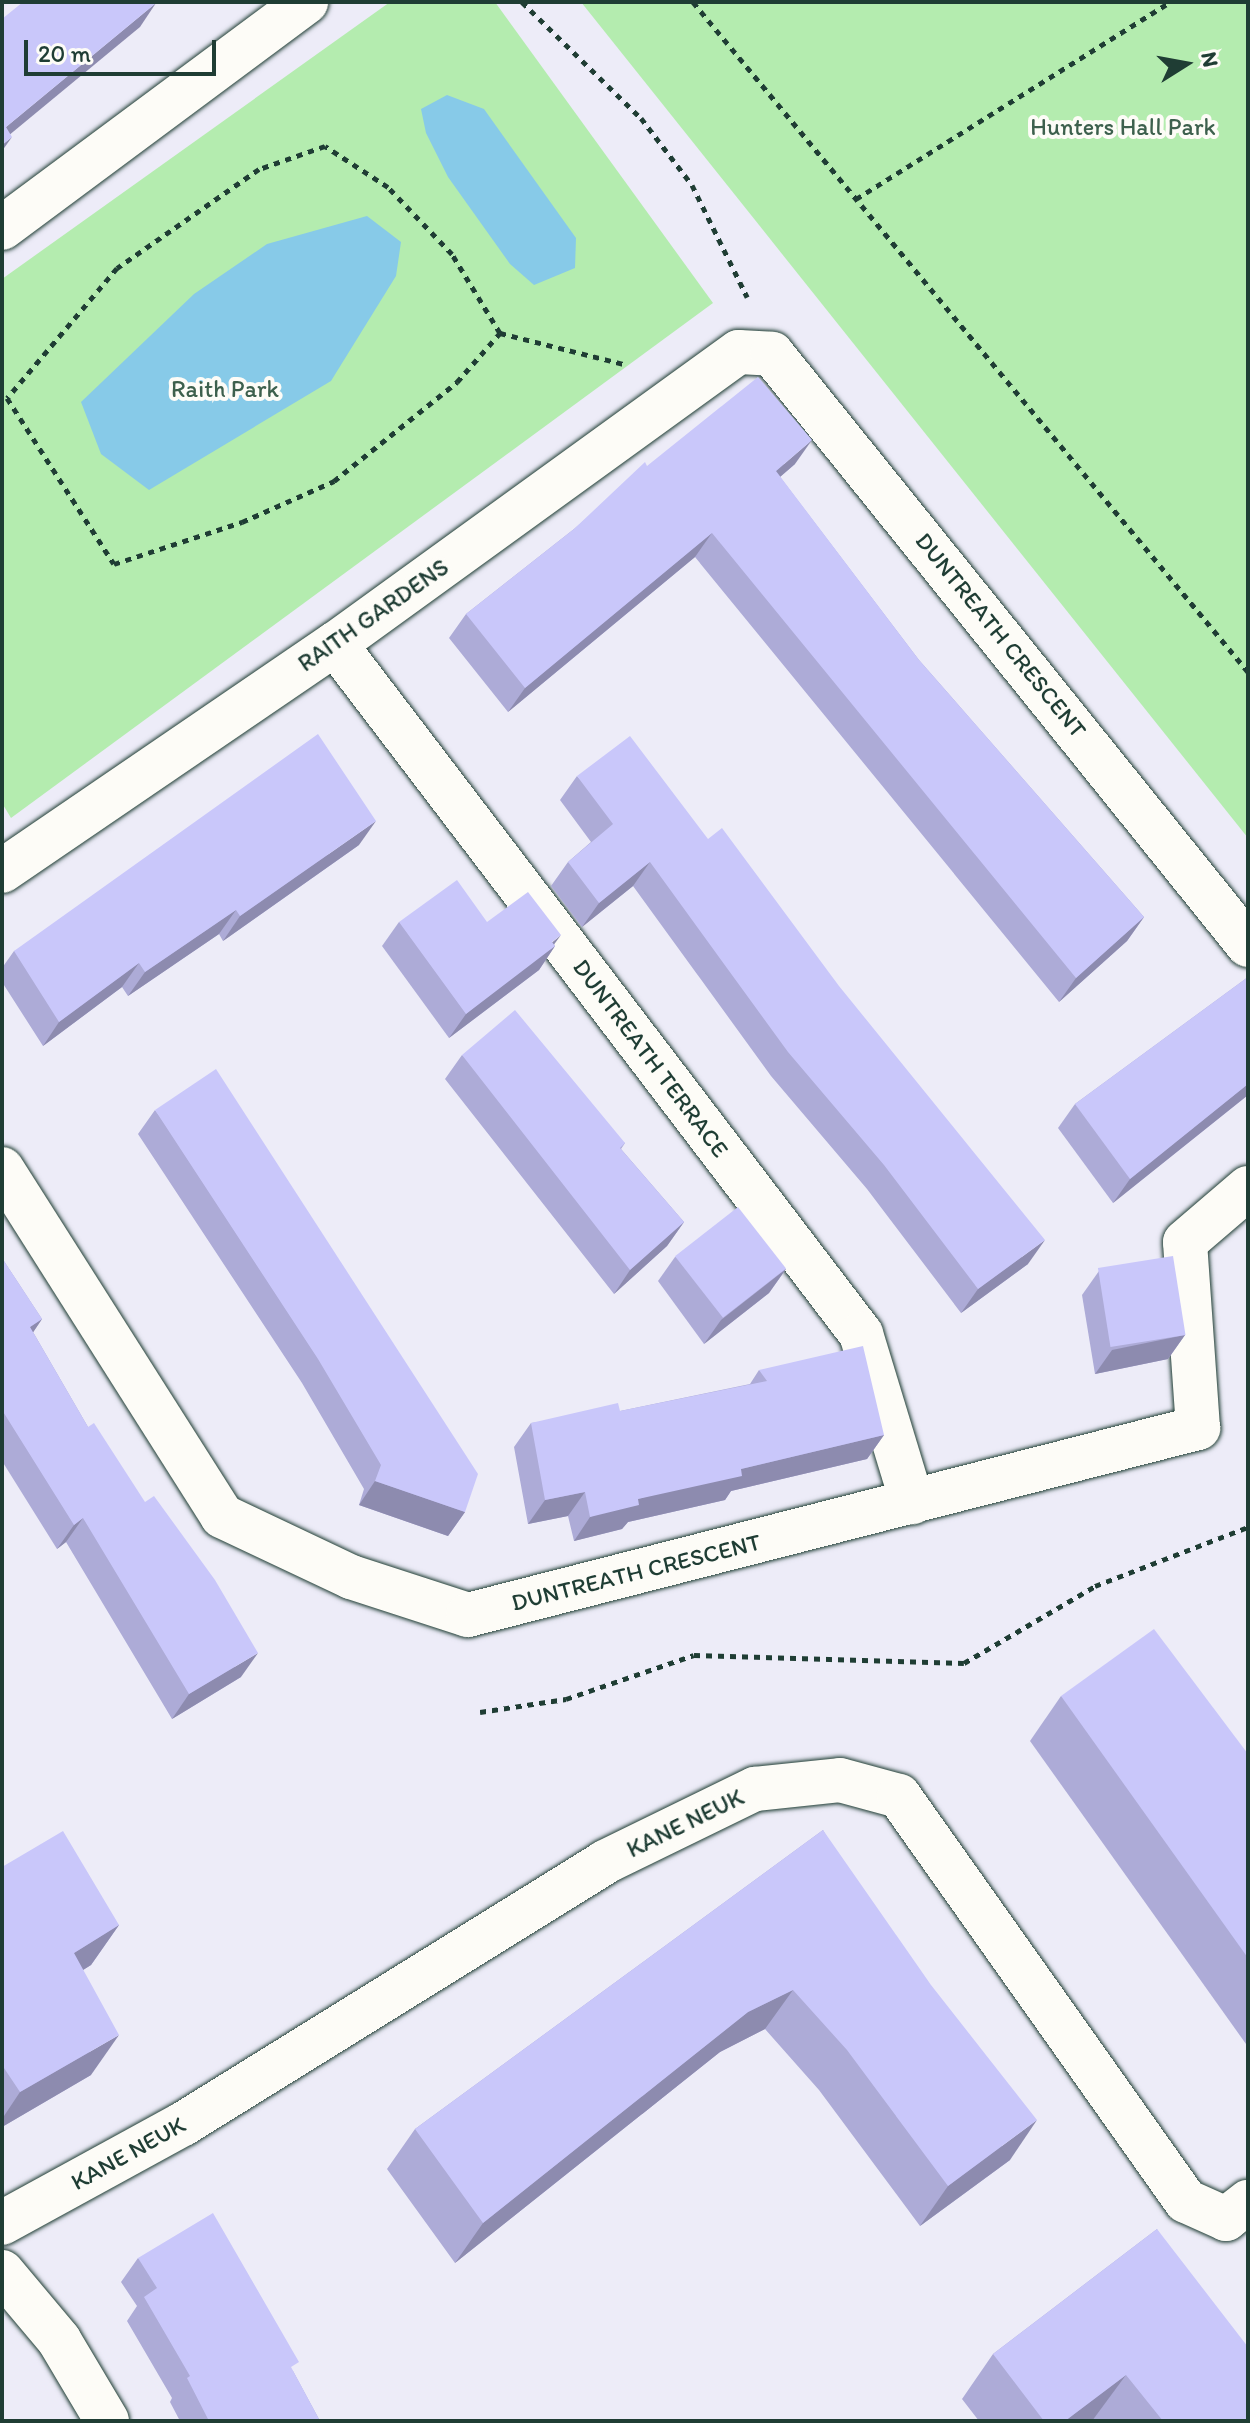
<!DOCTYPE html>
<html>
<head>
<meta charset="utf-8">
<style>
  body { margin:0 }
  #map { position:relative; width:1250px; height:2423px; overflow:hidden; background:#edecf8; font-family:Itim,sans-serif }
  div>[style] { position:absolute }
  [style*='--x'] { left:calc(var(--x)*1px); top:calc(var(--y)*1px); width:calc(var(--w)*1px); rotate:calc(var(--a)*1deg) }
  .green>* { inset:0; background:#b4ecaf }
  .water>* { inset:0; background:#87cae8 }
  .path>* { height:5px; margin-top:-2.5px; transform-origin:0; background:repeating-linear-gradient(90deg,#1f3d34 0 6px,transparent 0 12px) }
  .roads { filter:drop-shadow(0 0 2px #1f3d34) drop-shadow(0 0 2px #1f3d34) }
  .minor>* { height:44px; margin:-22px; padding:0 22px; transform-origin:22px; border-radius:22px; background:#fdfcf7 }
  .wall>* { inset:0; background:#adabd7 }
  .shaded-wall>* { inset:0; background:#8d8baf }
  .building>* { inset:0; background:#c9c7fa; transform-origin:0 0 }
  span { translate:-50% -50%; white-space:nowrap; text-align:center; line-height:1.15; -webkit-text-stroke:8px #fdfcf7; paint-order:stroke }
  .park-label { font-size:24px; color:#3d604d }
  .street-label { font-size:24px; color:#1f3d34 }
  .frame { position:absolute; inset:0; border:4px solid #1f3d34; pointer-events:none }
  .north { position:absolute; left:1146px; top:24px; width:80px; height:80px; -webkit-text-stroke:6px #fdfcf7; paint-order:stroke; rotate:79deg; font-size:22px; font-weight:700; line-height:32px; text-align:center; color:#1f3d34 }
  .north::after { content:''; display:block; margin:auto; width:28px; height:36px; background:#1f3d34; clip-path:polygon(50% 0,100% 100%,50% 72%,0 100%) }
  .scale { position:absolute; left:24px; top:40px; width:192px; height:36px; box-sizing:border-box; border:4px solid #1f3d34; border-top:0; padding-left:10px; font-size:24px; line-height:28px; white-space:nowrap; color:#1f3d34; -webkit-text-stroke:6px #fdfcf7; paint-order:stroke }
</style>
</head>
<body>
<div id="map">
  <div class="green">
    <div style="clip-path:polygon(390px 2px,495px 2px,713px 303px,11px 818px,2px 803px,2px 279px)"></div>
    <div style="clip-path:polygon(581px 2px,1248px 2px,1248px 838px)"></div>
  </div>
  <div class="water">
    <div style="clip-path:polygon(447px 95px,484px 109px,576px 238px,575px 268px,534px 285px,510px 264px,448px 177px,426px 133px,421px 109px)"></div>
    <div style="clip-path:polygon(367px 216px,401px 242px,396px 276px,331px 381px,149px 490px,101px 454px,81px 402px,194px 294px,267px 244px)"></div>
  </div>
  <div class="path">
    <div style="--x:522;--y:2;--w:166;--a:44.3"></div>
    <div style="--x:641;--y:118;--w:84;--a:52.7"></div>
    <div style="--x:692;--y:185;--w:125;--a:63.8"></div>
    <div style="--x:693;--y:2;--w:870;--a:50.36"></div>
    <div style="--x:856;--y:199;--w:371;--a:-32.1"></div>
    <div style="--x:500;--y:333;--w:92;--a:-121.3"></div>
    <div style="--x:452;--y:254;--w:93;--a:-133.7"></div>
    <div style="--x:388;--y:187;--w:75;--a:-146.9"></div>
    <div style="--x:325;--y:146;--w:70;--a:160.8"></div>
    <div style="--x:259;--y:169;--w:173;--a:145.1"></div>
    <div style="--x:117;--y:268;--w:170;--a:130.2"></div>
    <div style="--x:7;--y:398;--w:197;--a:57.2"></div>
    <div style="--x:114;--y:564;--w:135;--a:-18.2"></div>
    <div style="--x:242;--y:522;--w:101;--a:-24"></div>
    <div style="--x:334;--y:481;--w:158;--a:-38.8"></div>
    <div style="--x:457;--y:382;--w:65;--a:-48.7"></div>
    <div style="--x:500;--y:333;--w:131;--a:14.1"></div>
    <div style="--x:480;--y:1712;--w:87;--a:-8.6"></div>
    <div style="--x:566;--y:1699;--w:135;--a:-19"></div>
    <div style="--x:694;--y:1655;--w:270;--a:1.7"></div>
    <div style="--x:964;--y:1663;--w:152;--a:-30.4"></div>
    <div style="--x:1095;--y:1586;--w:164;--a:-21.1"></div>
  </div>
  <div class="roads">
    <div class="minor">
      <div style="--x:2;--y:228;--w:379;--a:-36.6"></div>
      <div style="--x:335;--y:644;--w:868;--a:52.68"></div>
      <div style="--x:861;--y:1334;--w:176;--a:73.1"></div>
      <div style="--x:2;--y:871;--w:403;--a:-34.3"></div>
      <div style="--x:335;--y:644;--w:498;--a:-35.9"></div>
      <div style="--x:739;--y:352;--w:33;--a:3"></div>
      <div style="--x:772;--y:354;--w:759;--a:51.15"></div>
      <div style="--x:2;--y:1169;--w:411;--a:57.6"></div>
      <div style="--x:222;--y:1516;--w:143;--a:25.3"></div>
      <div style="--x:351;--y:1577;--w:123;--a:18"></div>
      <div style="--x:468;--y:1615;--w:754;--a:-14.37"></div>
      <div style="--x:1198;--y:1428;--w:186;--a:-94"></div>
      <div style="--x:1185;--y:1242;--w:83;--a:-40.6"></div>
      <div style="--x:2;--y:2223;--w:206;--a:-28.7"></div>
      <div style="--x:183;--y:2124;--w:497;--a:-31.8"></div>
      <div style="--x:605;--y:1862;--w:167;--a:-26"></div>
      <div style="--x:755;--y:1789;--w:85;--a:-6"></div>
      <div style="--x:840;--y:1780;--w:61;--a:15.2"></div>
      <div style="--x:899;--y:1796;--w:496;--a:54.7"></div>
      <div style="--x:1186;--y:2201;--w:44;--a:24.2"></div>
      <div style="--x:1226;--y:2219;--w:28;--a:-38"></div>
      <div style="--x:2;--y:2272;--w:89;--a:50"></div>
      <div style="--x:59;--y:2340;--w:94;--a:59.3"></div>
    </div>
  </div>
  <div class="wall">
    <div style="clip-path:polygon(795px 464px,780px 477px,919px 660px,1144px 917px,1127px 941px,1059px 1002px,695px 557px,508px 712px,449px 638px,466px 614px,574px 529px,647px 466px)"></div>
    <div style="clip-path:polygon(577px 776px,1028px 1264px,961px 1313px,867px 1189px,771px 1076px,633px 886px,582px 927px,551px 886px,568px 862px,591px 842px,560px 800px)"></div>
    <div style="clip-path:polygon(359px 845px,223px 941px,219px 934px,128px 996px,122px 987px,43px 1046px,2px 982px,2px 968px,14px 951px)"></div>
    <div style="clip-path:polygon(399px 922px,487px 922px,554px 944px,555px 946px,539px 970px,449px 1038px,382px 946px)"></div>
    <div style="clip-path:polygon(1248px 977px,1248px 1095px,1113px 1203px,1058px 1128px,1075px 1104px)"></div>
    <div style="clip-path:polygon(462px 1055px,625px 1143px,621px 1149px,684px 1222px,667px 1246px,614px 1294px,445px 1079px)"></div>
    <div style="clip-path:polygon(155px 1110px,465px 1512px,448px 1536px,359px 1505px,364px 1489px,302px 1383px,138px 1134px)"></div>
    <div style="clip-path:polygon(675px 1257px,786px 1269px,769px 1293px,704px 1344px,658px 1281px)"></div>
    <div style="clip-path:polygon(2px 1258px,42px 1319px,33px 1332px,88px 1427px,241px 1677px,172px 1719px,66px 1542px,57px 1549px,2px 1461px)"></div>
    <div style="clip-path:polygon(1099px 1271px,1185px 1335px,1168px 1359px,1095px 1374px,1082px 1295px)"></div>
    <div style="clip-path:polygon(759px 1370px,884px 1435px,867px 1459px,731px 1491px,725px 1500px,628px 1522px,622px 1529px,574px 1541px,568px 1516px,528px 1524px,514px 1447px,531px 1423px,620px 1411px,750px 1384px)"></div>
    <div style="clip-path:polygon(1061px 1696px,1248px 1754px,1248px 2043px,1246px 2044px,1030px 1741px)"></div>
    <div style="clip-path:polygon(823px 1830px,1010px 2160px,920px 2226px,819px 2090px,765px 2029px,720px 2052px,455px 2263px,387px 2169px,415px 2129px)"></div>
    <div style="clip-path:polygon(2px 1867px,119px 1925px,91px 1965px,83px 1970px,91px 2075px,2px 2127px)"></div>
    <div style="clip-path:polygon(1157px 2229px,1248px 2421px,1096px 2421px,1094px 2419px,1092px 2421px,979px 2421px,962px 2399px,993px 2354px)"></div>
    <div style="clip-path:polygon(138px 2258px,293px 2371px,320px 2421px,180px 2421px,170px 2402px,172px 2398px,127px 2321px,137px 2306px,121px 2282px)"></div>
  </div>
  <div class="shaded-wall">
    <div style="clip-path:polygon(156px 3px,140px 27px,2px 141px,6px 127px)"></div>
    <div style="clip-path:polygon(12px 137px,2px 151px,2px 145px)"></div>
    <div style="clip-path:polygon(812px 440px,795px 464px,759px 495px,776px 471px)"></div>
    <div style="clip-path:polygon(712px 533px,695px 557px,508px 712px,525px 688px)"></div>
    <div style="clip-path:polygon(376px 821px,359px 845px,223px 941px,240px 916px)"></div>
    <div style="clip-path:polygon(650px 862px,633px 886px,582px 927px,599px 903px)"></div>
    <div style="clip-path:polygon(236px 910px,219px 934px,128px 996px,145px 972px)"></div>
    <div style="clip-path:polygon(1144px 917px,1127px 941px,1059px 1002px,1076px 978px)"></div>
    <div style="clip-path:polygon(561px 935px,550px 950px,555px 946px,539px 970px,449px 1038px,466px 1014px)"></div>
    <div style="clip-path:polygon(139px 963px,122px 987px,43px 1046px,59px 1022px)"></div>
    <div style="clip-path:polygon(1248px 1084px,1248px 1095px,1113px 1203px,1130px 1179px)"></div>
    <div style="clip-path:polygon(684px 1222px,667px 1246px,614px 1294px,630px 1270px)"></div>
    <div style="clip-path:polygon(1045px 1240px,1028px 1264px,961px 1313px,978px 1289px)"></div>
    <div style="clip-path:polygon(786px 1269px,769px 1293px,704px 1344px,721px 1320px)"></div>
    <div style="clip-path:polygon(42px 1319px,26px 1343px,30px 1327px)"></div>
    <div style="clip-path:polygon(1185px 1335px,1168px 1359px,1095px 1374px,1112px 1350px)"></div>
    <div style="clip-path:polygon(884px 1435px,867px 1459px,731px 1491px,725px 1500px,628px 1522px,622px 1529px,574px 1541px,590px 1517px,638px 1499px,741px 1469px)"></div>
    <div style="clip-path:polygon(375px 1481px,465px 1512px,448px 1536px,359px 1505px)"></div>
    <div style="clip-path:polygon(585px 1492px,568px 1516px,528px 1524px,545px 1500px)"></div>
    <div style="clip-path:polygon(83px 1518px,66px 1542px,57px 1549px,74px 1525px)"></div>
    <div style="clip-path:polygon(258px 1653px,241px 1677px,172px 1719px,189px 1694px)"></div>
    <div style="clip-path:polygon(119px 1925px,91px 1965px,46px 1993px,74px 1953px)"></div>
    <div style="clip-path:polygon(793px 1990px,765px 2029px,720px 2052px,455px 2263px,483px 2223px,748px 2012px)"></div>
    <div style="clip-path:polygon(119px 2035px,91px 2075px,2px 2127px,2px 2119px,20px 2092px)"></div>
    <div style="clip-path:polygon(1037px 2120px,1010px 2160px,920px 2226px,948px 2186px)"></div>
    <div style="clip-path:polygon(1126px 2375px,1092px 2421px,1065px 2421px)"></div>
  </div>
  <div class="building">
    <div style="clip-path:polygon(23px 2px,156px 2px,156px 3px,6px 127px,12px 137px,2px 145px,2px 19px)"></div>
    <div style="clip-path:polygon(758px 377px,812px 440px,776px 471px,919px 660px,1144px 917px,1076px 978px,712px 533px,525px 688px,466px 614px,574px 529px,645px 462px,647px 466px)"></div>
    <div style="clip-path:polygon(318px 734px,376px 821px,240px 916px,236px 910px,145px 972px,139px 963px,59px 1022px,14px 951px)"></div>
    <div style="clip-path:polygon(630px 736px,708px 839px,722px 828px,839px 986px,1045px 1240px,978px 1289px,884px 1165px,788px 1052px,650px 862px,599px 903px,568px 862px,613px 824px,577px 776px)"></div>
    <div style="clip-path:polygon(457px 880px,487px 922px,528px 892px,561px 935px,552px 942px,555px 946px,466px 1014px,399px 922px)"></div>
    <div style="clip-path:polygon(1248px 977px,1248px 1084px,1130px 1179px,1075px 1104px)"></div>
    <div style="clip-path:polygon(515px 1010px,625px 1143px,620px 1148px,684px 1222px,630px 1270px,462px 1055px)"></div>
    <div style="clip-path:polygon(216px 1069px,478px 1474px,465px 1512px,375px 1481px,381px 1465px,318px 1359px,155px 1110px)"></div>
    <div style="left:738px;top:1207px;width:78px;height:80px;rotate:52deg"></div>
    <div style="left:1173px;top:1256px;width:80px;height:76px;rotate:81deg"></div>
    <div style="clip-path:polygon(2px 1258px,42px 1319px,30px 1327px,88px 1427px,94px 1423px,145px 1502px,154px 1496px,215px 1580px,258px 1653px,189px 1694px,83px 1518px,74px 1525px,2px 1410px)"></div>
    <div style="clip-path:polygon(863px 1346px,884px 1435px,741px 1469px,742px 1476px,638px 1499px,639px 1505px,590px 1517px,585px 1492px,545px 1500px,531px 1423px,618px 1403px,620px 1411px,767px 1381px,759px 1370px)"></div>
    <div style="clip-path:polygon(1154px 1629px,1248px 1754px,1248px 1958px,1061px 1696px)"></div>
    <div style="clip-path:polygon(823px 1830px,931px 1985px,1037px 2120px,948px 2186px,847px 2050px,793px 1990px,748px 2012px,483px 2223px,415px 2129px)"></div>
    <div style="clip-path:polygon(63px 1831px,119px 1925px,74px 1953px,119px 2035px,20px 2092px,2px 2065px,2px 1867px)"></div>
    <div style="clip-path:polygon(213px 2213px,299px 2362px,291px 2367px,320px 2421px,209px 2421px,187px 2378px,190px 2376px,144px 2297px,157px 2288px,138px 2258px)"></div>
    <div style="clip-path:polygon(1157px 2229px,1248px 2347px,1248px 2421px,1163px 2421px,1126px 2375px,1065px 2421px,1044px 2421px,993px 2354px)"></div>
  </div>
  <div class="park-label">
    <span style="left:1123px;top:127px">Hunters Hall Park</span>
    <span style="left:225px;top:389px">Raith Park</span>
  </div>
  <div class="street-label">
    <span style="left:373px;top:615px;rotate:-35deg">RAITH GARDENS</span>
    <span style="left:1001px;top:635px;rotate:51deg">DUNTREATH CRESCENT</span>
    <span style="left:651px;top:1058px;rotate:53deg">DUNTREATH TERRACE</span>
    <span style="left:636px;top:1572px;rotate:-14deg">DUNTREATH CRESCENT</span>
    <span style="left:685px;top:1823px;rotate:-26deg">KANE NEUK</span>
    <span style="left:128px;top:2153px;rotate:-29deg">KANE NEUK</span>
  </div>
  <div class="frame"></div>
  <div class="north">N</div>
  <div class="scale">20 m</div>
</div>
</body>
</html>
